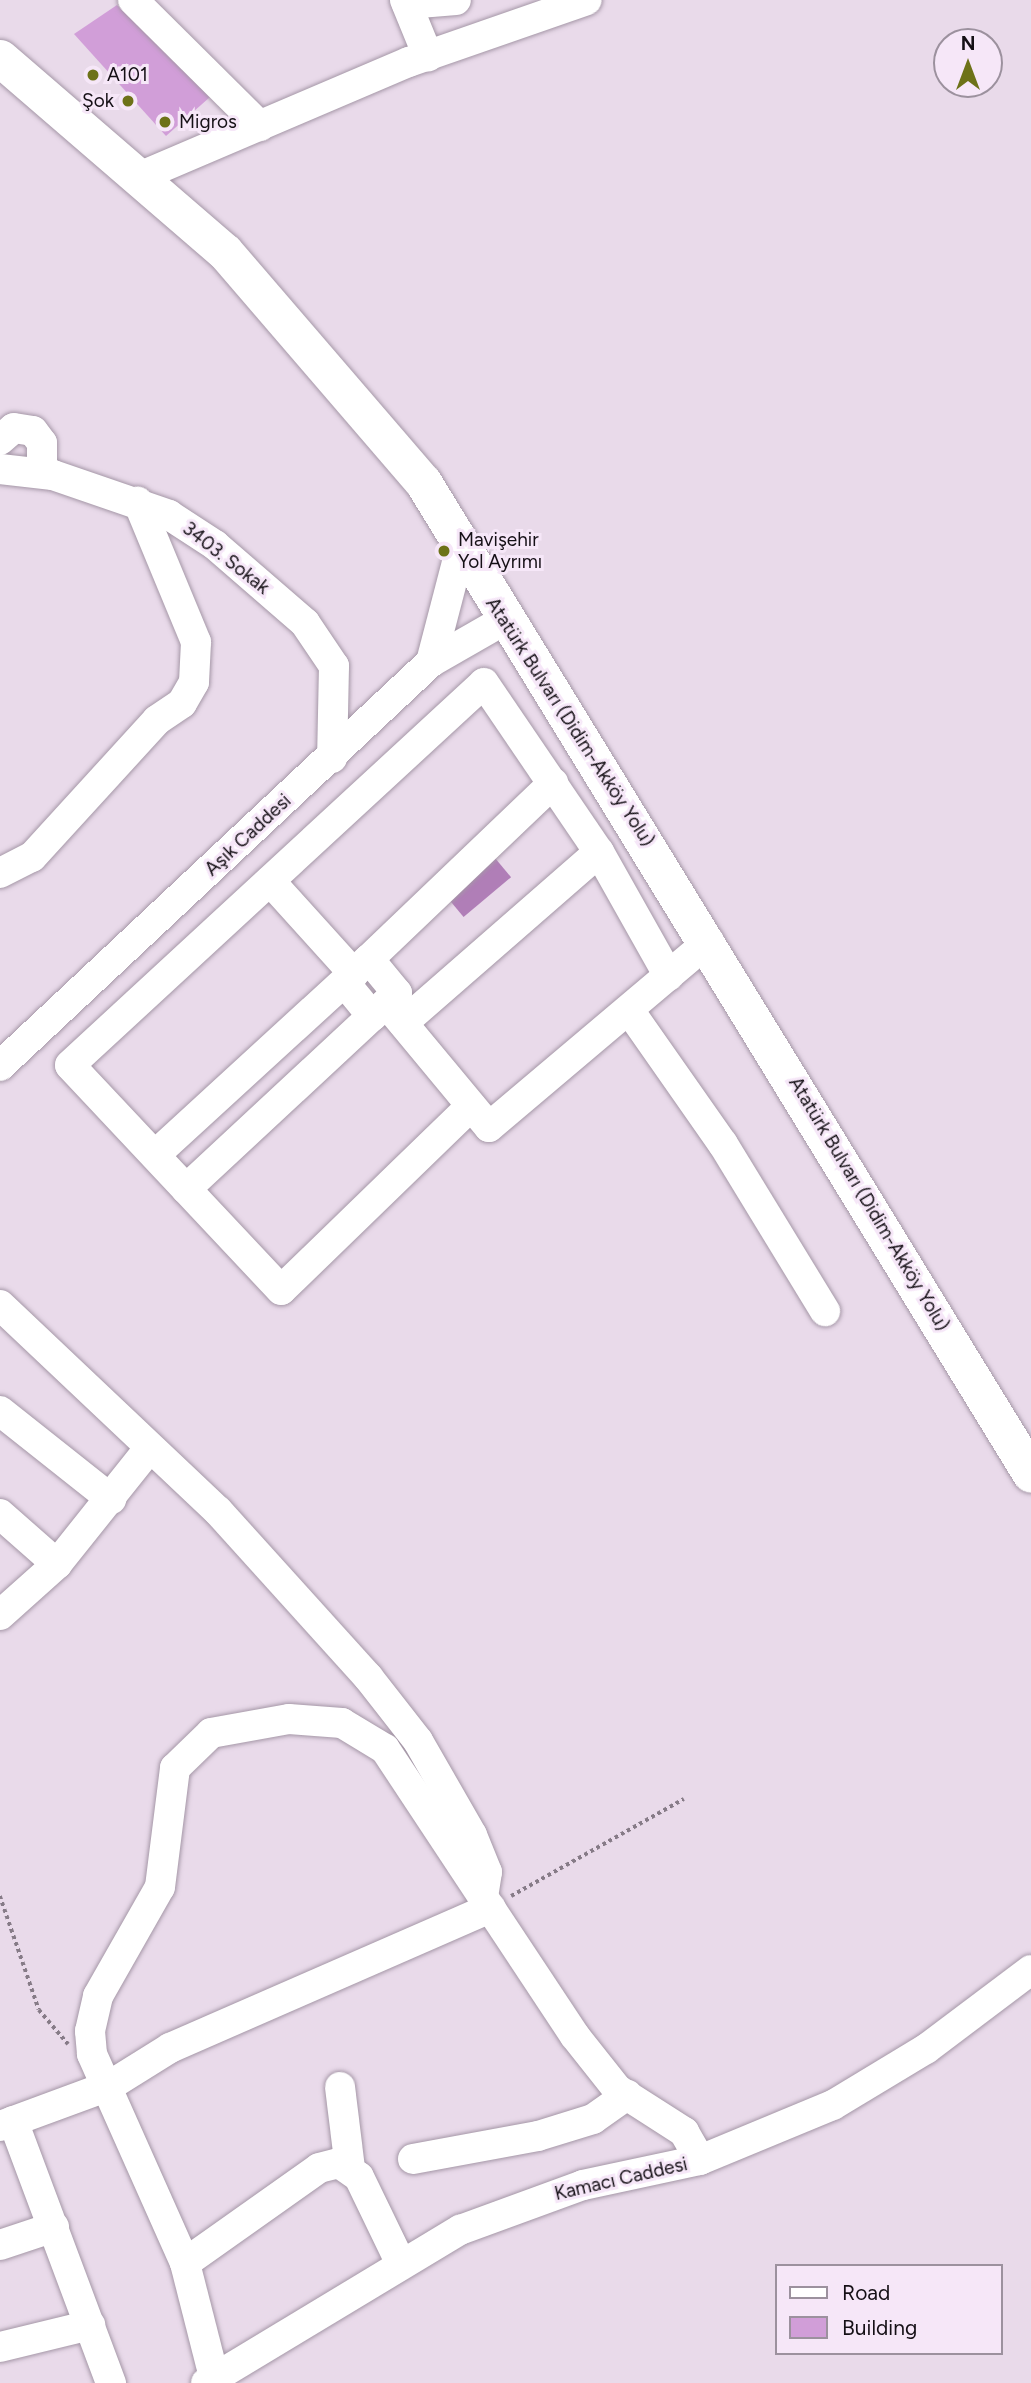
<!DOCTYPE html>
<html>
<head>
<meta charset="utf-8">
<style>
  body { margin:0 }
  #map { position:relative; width:1031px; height:2383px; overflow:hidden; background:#e9daea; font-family:Figtree,sans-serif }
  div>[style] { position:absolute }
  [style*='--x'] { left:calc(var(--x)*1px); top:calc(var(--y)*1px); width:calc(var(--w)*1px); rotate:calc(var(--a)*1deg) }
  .water>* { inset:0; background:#b07eb7; transform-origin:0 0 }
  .building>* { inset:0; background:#d19ed8 }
  .path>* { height:3.5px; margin-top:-1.75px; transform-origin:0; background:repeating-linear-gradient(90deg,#867b87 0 3.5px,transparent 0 7px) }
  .roads { filter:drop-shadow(0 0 2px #a597a7) drop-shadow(0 0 2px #a597a7) }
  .minor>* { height:30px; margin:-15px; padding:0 15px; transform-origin:15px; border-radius:15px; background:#fff }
  .major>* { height:37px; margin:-18.5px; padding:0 18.5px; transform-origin:18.5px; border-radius:18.5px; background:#fff }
  .dots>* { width:19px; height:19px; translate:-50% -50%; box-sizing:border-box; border:4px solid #f6e7f8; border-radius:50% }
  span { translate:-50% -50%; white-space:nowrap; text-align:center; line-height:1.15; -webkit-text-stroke:6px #f6e7f8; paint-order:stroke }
  .poi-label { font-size:19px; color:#151016 }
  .left { translate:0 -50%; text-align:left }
  .right { translate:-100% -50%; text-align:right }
  .street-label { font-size:19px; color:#151016 }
  .legend { position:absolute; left:775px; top:2264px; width:228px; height:91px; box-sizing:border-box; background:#f6e7f8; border:2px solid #9c919e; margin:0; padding:9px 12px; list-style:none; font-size:21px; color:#151016 }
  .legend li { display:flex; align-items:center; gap:14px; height:35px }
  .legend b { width:35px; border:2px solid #9c919e }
  .north { position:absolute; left:933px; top:28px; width:70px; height:70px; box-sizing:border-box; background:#f6e7f8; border:2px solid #9c919e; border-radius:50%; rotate:0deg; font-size:19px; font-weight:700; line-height:28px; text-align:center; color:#151016 }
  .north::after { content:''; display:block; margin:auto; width:24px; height:32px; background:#6d7218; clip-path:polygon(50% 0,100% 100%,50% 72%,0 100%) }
</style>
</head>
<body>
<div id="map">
  <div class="water">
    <div style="left:495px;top:858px;width:25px;height:62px;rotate:50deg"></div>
  </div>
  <div class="building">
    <div style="clip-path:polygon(117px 5px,210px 97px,166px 136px,74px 34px)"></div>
  </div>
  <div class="path">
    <div style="--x:0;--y:1896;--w:120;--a:71.1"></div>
    <div style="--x:39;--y:2010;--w:45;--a:49.5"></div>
    <div style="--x:511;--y:1896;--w:198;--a:-29.3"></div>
  </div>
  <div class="roads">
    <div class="minor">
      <div style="--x:133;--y:0;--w:179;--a:44.8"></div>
      <div style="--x:405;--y:0;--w:61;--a:67.7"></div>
      <div style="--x:407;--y:4;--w:49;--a:-4.7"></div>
      <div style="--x:139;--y:177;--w:293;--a:-23.1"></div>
      <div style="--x:409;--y:62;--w:188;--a:-19.2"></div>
      <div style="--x:0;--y:440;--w:18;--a:-41"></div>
      <div style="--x:14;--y:428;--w:19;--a:9"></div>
      <div style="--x:33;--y:431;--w:15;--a:53"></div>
      <div style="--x:42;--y:443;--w:30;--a:90"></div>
      <div style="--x:0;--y:469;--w:53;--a:6.5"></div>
      <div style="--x:53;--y:475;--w:123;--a:19"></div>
      <div style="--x:169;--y:515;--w:55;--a:33.1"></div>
      <div style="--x:215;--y:545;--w:119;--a:40.9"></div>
      <div style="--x:305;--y:623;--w:52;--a:56"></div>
      <div style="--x:334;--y:666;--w:92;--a:91.2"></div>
      <div style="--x:431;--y:662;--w:115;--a:-75.4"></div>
      <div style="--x:0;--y:873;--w:36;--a:-27"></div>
      <div style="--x:32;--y:857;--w:185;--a:-47.6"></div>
      <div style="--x:157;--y:720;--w:30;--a:-34"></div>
      <div style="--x:182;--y:703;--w:24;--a:-60"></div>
      <div style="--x:194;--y:682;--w:40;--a:-87.1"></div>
      <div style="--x:196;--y:642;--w:152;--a:-112.5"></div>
      <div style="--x:270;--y:881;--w:125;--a:47.9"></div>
      <div style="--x:369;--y:959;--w:255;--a:-43.7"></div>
      <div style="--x:386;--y:1003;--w:161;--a:50.3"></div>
      <div style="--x:489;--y:1127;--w:288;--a:-40.2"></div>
      <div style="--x:629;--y:1010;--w:164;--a:55"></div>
      <div style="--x:723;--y:1144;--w:196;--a:58.6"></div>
      <div style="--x:403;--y:1023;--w:260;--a:-41.1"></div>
      <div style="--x:0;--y:1066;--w:591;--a:-43.15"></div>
      <div style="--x:431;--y:662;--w:86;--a:-29.8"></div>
      <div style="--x:471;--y:1106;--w:264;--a:135.9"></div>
      <div style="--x:281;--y:1290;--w:308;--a:-133.2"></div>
      <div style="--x:70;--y:1065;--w:563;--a:-42.7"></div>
      <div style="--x:484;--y:683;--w:204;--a:55.8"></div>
      <div style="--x:599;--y:852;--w:142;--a:60.6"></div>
      <div style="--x:155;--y:1155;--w:290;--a:-42.5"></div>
      <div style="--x:369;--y:959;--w:44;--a:50.5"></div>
      <div style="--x:397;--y:993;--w:34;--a:137"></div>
      <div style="--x:372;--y:1016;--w:43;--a:-129.3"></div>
      <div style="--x:186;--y:1189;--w:254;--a:-42.9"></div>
      <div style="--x:0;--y:1305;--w:300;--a:43.4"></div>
      <div style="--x:218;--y:1511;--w:224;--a:47.9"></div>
      <div style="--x:368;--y:1677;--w:81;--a:52"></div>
      <div style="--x:418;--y:1741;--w:108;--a:60.1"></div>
      <div style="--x:472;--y:1835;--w:40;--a:68"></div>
      <div style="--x:487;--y:1872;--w:24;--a:99"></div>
      <div style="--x:0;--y:1411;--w:142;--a:38.4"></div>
      <div style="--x:0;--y:1514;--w:76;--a:41.3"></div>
      <div style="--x:0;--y:1615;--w:76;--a:-41.8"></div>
      <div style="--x:57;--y:1564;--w:146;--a:-51.4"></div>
      <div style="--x:340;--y:2087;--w:82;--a:83"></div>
      <div style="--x:13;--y:2121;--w:280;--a:69.5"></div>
      <div style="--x:0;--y:2126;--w:116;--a:-20.2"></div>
      <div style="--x:109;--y:2086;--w:72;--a:-31.9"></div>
      <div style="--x:170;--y:2048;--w:350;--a:-23.6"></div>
      <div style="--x:413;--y:2159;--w:127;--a:-10.4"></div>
      <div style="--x:538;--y:2136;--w:58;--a:-17.2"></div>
      <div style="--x:593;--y:2119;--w:42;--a:-35.2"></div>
      <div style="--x:0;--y:2245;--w:57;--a:-18.4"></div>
      <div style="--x:185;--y:2263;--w:164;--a:-35.3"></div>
      <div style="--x:319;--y:2168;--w:21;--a:-14"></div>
      <div style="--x:339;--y:2163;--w:24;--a:35"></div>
      <div style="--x:359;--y:2177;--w:94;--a:64.2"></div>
      <div style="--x:0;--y:2347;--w:93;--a:-13.7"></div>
      <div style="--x:214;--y:2377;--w:118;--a:-104.3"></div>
      <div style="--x:185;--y:2263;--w:229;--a:-114"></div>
      <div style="--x:92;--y:2054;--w:23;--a:-95"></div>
      <div style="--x:90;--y:2031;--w:36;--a:-77"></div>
      <div style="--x:98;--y:1996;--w:125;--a:-60.4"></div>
      <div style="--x:160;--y:1887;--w:120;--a:-82.8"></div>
      <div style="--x:175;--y:1768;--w:50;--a:-44.2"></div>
      <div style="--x:211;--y:1733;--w:79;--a:-10.2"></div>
      <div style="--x:289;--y:1719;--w:53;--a:4.3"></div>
      <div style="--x:342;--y:1723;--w:50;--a:31.2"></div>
      <div style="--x:385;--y:1749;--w:344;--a:56.5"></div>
      <div style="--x:575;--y:2036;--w:68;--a:51.6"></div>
      <div style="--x:617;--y:2089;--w:80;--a:32.7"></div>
      <div style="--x:684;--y:2132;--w:32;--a:60"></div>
      <div style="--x:206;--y:2383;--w:297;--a:-31.1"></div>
      <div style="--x:460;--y:2230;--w:131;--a:-20.1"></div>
      <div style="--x:583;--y:2185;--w:120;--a:-12.1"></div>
      <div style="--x:700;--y:2160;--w:144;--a:-22.5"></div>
      <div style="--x:833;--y:2105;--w:109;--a:-31.1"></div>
      <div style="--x:926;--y:2049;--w:131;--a:-37"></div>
    </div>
    <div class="major">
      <div style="--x:0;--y:58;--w:297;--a:40.8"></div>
      <div style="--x:225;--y:252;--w:303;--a:49.3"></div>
      <div style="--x:423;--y:482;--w:1163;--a:58.5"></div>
    </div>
  </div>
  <div class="dots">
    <div style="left:93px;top:75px;background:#6d7218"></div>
    <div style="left:128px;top:101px;background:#6d7218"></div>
    <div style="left:165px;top:122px;background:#6d7218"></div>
    <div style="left:444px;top:551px;background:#6d7218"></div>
  </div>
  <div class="poi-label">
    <span class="left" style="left:107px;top:75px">A101</span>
    <span class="right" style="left:114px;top:101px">Şok</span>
    <span class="left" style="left:179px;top:122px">Migros</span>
    <span class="left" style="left:458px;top:551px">Mavişehir<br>Yol Ayrımı</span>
  </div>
  <div class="street-label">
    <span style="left:226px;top:558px;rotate:38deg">3403. Sokak</span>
    <span style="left:570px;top:722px;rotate:57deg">Atatürk Bulvarı (Didim-Akköy Yolu)</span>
    <span style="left:248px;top:835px;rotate:-43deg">Aşık Caddesi</span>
    <span style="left:869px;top:1204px;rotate:59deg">Atatürk Bulvarı (Didim-Akköy Yolu)</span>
    <span style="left:621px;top:2179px;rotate:-13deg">Kamacı Caddesi</span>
  </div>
  <ul class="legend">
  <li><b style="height:9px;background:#fff"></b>Road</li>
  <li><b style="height:19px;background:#d19ed8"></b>Building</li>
  </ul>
  <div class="north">N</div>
</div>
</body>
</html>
